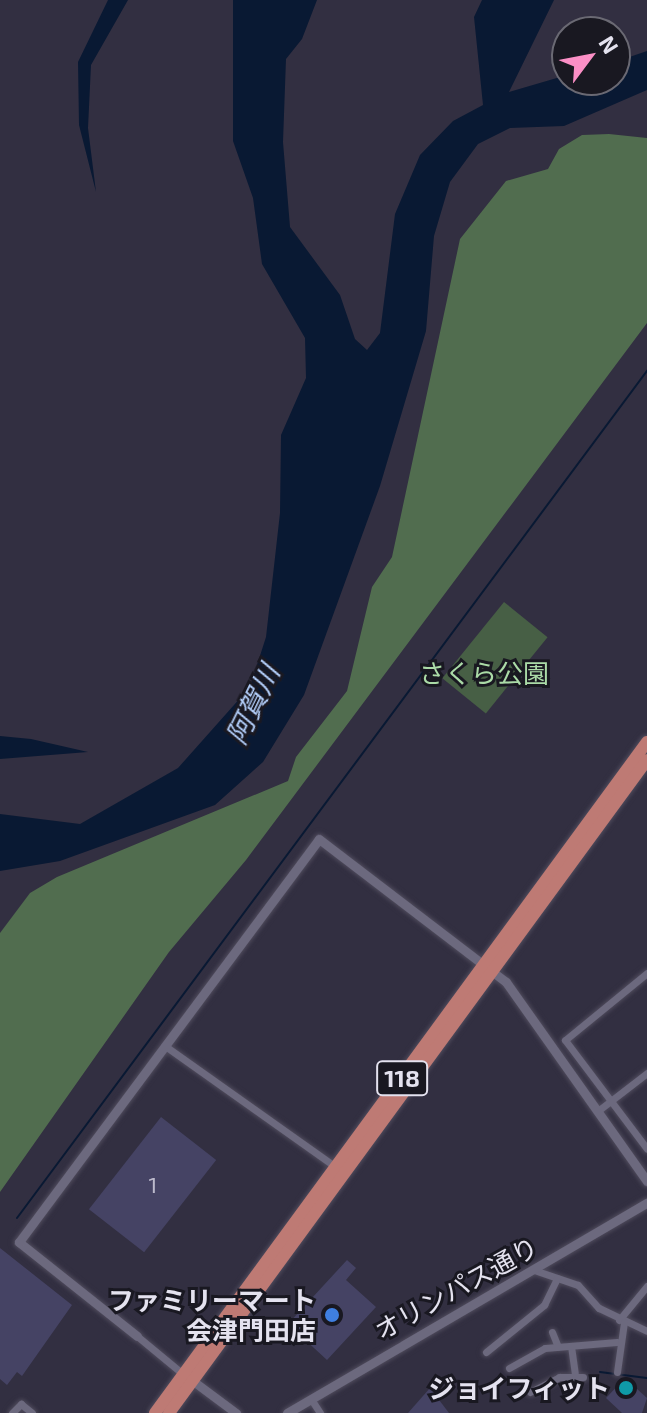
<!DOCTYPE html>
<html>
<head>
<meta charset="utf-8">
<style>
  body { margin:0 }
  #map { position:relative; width:647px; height:1413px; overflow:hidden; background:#322f41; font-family:"Exo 2","Noto Sans JP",sans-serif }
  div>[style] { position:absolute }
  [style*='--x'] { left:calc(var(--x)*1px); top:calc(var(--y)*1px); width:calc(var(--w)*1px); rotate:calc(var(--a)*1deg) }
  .green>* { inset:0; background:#475f45; transform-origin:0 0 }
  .forest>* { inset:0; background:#516d4f }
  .water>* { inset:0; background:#091933 }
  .stream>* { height:2px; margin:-1px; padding:0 1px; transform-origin:1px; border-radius:1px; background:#091933 }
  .building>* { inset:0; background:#454364; transform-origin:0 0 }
  .roads { filter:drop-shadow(0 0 2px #4f4b5c) drop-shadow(0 0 2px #4f4b5c) }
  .minor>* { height:7px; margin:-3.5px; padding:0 3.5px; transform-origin:3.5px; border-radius:3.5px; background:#6c697e }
  .tertiary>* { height:9px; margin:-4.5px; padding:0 4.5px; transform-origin:4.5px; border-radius:4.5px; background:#6c697e }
  .trunk>* { height:12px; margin:-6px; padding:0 6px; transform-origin:6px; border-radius:6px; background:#be7a74 }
  .dots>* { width:22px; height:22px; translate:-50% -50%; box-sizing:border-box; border:4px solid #191821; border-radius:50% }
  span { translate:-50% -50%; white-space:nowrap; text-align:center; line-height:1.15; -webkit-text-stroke:6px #191821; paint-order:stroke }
  .number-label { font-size:22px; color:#bcbacc }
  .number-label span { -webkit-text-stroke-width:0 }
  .shield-label span { padding:2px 6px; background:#191821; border:2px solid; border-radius:6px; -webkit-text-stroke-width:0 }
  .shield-label { font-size:24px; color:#e4e2ef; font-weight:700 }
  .park-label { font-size:26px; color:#abdba7 }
  .street-label { font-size:26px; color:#e4e2ef }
  .poi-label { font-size:26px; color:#e4e2ef; font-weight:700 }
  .right { translate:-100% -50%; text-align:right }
  .water-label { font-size:28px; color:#b3cffb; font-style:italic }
  .north { position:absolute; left:551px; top:16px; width:80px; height:80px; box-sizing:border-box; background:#191821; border:2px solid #6a6973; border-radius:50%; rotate:58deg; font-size:22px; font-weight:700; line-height:32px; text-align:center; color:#e4e2ef }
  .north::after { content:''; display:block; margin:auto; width:28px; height:36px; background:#fb8fc6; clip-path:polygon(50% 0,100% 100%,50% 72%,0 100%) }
</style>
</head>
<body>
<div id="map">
  <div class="green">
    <div style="left:504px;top:602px;width:56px;height:98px;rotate:39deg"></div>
  </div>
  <div class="forest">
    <div style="clip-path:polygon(609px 134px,647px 138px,647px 323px,246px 860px,169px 952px,0 1192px,0 933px,30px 893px,57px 877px,288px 781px,296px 757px,347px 691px,372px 587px,392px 557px,460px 239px,506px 181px,548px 169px,559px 149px,582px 135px)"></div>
  </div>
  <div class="water">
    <div style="clip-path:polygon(108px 0,128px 0,91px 65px,88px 128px,96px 192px,79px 125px,78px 62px)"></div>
    <div style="clip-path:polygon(233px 0,317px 0,302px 39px,286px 59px,283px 142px,290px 227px,340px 295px,355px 339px,367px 350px,380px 333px,395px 214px,420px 155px,453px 121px,483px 105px,474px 17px,482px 0,554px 0,509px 92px,567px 75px,615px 80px,615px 62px,647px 51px,647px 90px,564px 126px,510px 128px,478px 144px,450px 182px,434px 236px,426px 331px,380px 486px,304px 695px,263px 762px,215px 805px,60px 861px,0 871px,0 814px,80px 824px,178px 768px,250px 687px,266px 637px,280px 513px,281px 435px,306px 378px,305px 338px,262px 264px,253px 198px,233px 141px)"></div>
    <div style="clip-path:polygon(0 736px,31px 739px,88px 752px,0 759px)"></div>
  </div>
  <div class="stream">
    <div style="--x:17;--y:1218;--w:1056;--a:-53.36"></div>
    <div style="--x:600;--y:1372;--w:47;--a:7.3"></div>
  </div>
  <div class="building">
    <div style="left:161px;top:1117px;width:70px;height:117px;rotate:38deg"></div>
    <div style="clip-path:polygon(0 1248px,72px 1305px,22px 1376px,17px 1372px,7px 1385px,0 1379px)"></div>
    <div style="clip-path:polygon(347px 1260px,356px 1268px,346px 1280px,376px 1307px,327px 1360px,288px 1324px)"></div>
    <div style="clip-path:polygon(625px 1378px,647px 1398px,642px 1413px,622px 1413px,606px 1398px)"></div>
    <div style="clip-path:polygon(430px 1388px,449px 1413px,408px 1413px)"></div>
  </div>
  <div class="roads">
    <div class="minor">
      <div style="--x:647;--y:973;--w:106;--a:140.7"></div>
      <div style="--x:565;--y:1040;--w:136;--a:53"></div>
      <div style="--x:165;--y:1046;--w:209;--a:35.3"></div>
      <div style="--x:599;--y:1110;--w:61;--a:-37.6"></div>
      <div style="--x:534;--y:1270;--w:46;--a:18.8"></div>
      <div style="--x:578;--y:1285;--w:31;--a:48"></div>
      <div style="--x:599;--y:1308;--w:53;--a:25.6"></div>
      <div style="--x:619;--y:1320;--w:44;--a:-50.5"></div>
      <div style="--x:552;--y:1332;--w:16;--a:68"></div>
      <div style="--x:137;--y:1336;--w:60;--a:39.6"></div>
      <div style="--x:571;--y:1346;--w:27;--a:82"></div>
      <div style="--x:486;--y:1352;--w:75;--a:-39"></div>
      <div style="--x:544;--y:1305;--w:30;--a:-64"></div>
      <div style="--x:509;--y:1368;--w:41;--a:-29.1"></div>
      <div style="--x:545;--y:1348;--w:72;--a:-4.8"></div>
      <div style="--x:617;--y:1372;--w:50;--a:-82"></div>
      <div style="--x:530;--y:1392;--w:33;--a:-27"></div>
      <div style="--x:559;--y:1377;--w:24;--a:0"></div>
      <div style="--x:311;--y:1399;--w:17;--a:57"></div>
      <div style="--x:12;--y:1413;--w:13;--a:-45"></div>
      <div style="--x:21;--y:1404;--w:14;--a:39"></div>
    </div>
    <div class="tertiary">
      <div style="--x:137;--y:1336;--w:151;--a:-141.5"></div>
      <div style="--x:19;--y:1242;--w:502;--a:-53.34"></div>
      <div style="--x:319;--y:839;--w:235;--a:37.4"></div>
      <div style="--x:506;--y:982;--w:244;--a:54.7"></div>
      <div style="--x:189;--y:1378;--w:59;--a:36.7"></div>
      <div style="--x:287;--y:1413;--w:417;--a:-30.3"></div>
    </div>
    <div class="trunk">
      <div style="--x:155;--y:1413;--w:832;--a:-53.75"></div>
      <div style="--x:169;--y:1413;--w:809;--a:-53.8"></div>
    </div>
  </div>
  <div class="dots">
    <div style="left:332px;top:1315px;background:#3f7fe0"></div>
    <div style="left:626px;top:1388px;background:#0f9aa8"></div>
  </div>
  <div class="number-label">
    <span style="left:153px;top:1185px">1</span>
  </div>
  <div class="shield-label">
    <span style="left:402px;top:1078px">118</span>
  </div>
  <div class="park-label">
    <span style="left:484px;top:673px">さくら公園</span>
  </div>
  <div class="street-label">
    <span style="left:456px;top:1288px;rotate:-29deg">オリンパス通り</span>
  </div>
  <div class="poi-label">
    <span class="right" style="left:316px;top:1315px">ファミリーマート<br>会津門田店</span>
    <span class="right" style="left:610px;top:1388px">ジョイフィット</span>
  </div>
  <div class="water-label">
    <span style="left:252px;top:704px;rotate:-64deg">阿賀川</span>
  </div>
  <div class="north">N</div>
</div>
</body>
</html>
